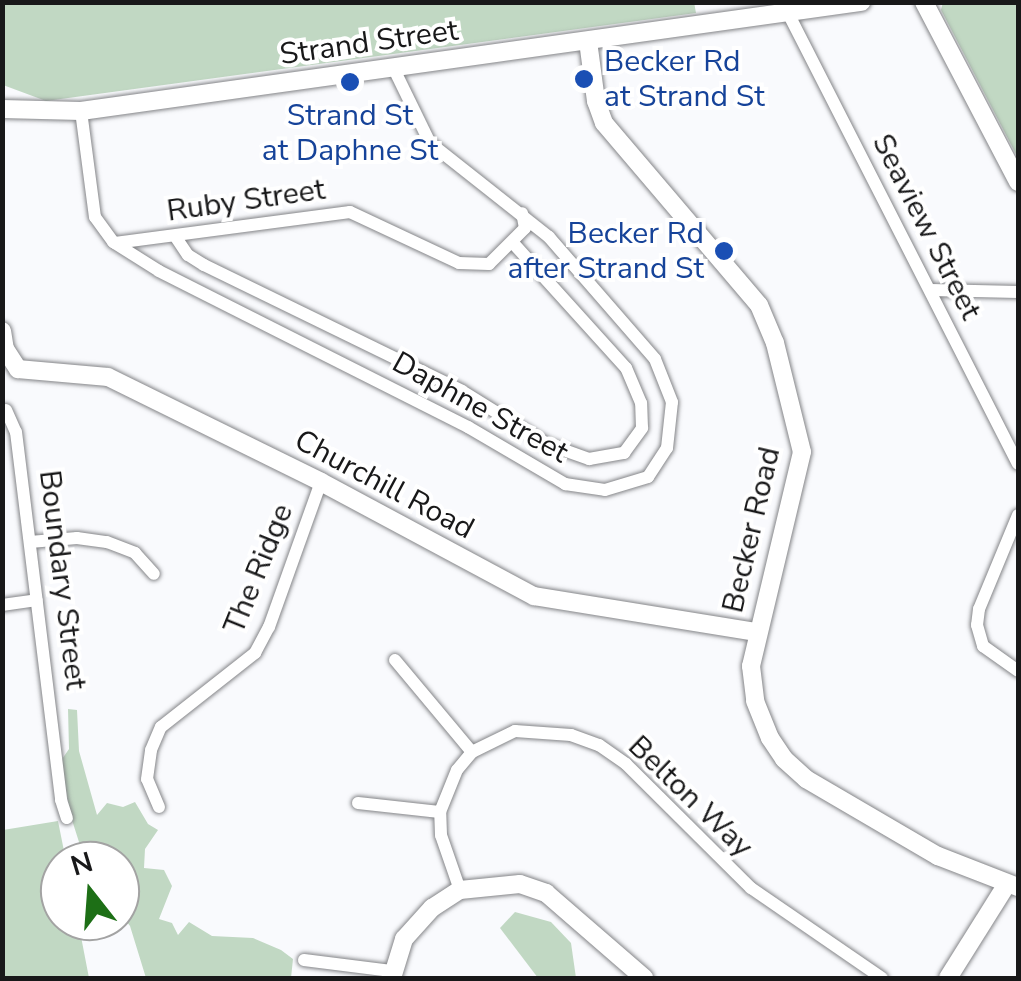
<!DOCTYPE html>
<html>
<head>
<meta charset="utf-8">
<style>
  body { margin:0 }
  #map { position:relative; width:1021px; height:981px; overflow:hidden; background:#f9fafd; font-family:"Nunito Sans",sans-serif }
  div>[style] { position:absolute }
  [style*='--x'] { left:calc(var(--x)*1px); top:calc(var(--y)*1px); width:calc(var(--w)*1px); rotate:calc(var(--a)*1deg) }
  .green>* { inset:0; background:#c1d8c3 }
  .roads { filter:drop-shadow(0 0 2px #848588) drop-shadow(0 0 2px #848588) }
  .street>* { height:12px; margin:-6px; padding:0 6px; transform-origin:6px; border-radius:6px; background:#fff }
  .secondary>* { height:18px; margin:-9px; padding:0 9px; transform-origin:9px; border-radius:9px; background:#fff }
  .dots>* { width:28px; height:28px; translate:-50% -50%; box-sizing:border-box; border:5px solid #fff; border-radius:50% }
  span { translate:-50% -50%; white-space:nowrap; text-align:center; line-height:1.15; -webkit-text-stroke:8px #fff; paint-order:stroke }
  .street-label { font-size:30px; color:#181819 }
  .transit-label { font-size:30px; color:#164399 }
  .left { translate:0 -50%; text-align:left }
  .right { translate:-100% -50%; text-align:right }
  .frame { position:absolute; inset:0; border:5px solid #181819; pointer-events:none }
  .north { position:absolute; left:40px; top:841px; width:100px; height:100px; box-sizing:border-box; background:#fff; border:2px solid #a3a3a3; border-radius:50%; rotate:343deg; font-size:28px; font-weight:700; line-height:40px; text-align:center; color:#181819 }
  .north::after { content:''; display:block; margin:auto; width:35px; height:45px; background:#1d6f16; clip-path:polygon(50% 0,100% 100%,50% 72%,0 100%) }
</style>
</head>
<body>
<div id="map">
  <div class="green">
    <div style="clip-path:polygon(694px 2px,696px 13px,46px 101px,3px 85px,3px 3px)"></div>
    <div style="clip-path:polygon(943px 2px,1018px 3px,1018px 158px,941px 10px)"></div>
    <div style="clip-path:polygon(68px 709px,77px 710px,79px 751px,97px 815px,107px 803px,123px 807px,135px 802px,148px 824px,158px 830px,145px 849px,144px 868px,164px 870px,172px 886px,159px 919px,172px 923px,178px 935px,189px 922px,212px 936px,253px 938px,281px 950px,293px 959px,291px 978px,146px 978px,130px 926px,120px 913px,120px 893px,125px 886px,120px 884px,120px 861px,85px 861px,72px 820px,60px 762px,69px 749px)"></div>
    <div style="clip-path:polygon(58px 821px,66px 861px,60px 861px,60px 921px,78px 921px,89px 978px,3px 978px,3px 830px)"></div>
    <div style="clip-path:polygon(515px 912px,551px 922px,571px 943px,576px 978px,538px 978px,500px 928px)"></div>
  </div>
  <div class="roads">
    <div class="street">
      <div style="--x:788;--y:13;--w:506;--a:62.98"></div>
      <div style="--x:81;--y:111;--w:107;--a:82.5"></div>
      <div style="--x:95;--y:217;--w:31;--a:54"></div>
      <div style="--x:113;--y:242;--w:54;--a:32.2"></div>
      <div style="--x:159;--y:271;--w:346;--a:26.8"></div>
      <div style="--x:468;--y:427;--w:113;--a:30.4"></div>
      <div style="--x:565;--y:484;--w:40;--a:8.5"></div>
      <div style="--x:605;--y:490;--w:45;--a:-16.8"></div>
      <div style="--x:648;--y:477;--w:35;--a:-57"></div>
      <div style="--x:667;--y:448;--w:46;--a:-83.8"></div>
      <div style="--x:672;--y:402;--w:46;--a:-111.6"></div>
      <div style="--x:655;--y:359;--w:162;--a:-131"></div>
      <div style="--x:549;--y:237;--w:152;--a:-141.7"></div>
      <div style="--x:430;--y:143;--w:85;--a:-116"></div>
      <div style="--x:175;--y:236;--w:23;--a:56"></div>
      <div style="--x:188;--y:255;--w:19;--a:32"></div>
      <div style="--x:204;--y:265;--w:287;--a:26"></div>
      <div style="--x:462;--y:391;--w:100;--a:31.9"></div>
      <div style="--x:547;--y:444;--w:45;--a:19.7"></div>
      <div style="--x:589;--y:459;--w:36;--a:-10"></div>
      <div style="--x:624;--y:453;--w:31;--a:-54"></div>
      <div style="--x:642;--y:428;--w:25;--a:-92"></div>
      <div style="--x:641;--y:403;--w:38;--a:-113"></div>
      <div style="--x:626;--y:368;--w:169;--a:-132.1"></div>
      <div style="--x:115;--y:243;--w:237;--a:-7.5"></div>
      <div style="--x:350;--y:212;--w:120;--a:25.1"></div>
      <div style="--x:459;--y:263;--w:30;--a:2"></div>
      <div style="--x:489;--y:264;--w:51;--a:-45"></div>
      <div style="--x:525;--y:228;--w:15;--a:-101"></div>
      <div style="--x:931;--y:290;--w:87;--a:1.3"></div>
      <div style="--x:6;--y:410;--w:24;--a:66"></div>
      <div style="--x:16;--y:432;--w:371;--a:83"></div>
      <div style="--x:61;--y:800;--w:19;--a:72"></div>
      <div style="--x:1018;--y:515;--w:102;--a:112.5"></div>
      <div style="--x:979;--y:609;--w:16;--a:97"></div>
      <div style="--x:977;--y:625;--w:22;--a:74"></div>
      <div style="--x:983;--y:646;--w:43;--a:35.5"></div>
      <div style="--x:30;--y:542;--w:47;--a:-4.9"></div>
      <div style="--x:77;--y:538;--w:30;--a:8"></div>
      <div style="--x:107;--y:542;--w:30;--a:21"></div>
      <div style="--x:135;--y:553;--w:28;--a:48"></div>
      <div style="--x:2;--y:605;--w:35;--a:-8"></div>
      <div style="--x:395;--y:660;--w:120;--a:50.1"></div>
      <div style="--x:358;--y:803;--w:82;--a:6.3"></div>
      <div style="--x:159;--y:807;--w:30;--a:-113"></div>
      <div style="--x:147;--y:779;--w:29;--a:-82"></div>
      <div style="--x:151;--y:750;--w:25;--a:-67"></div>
      <div style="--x:161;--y:727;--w:120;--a:-38.2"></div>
      <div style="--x:255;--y:653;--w:30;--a:-62"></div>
      <div style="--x:269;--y:627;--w:154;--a:-70.3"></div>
      <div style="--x:460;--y:890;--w:58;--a:-109.1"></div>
      <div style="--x:441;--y:835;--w:23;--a:-92"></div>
      <div style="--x:440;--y:812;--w:45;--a:-68"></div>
      <div style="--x:457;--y:770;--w:23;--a:-50"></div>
      <div style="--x:472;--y:752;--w:48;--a:-26"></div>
      <div style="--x:515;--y:731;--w:56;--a:4.1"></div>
      <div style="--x:571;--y:735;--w:30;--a:20"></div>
      <div style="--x:599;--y:745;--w:33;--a:35"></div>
      <div style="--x:626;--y:764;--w:176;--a:44.8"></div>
      <div style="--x:751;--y:888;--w:159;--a:34.5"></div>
      <div style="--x:304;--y:960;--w:88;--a:7.2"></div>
    </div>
    <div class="secondary">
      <div style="--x:924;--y:2;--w:203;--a:62.4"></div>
      <div style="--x:588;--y:41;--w:61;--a:82.4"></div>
      <div style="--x:596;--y:101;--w:23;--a:70"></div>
      <div style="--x:604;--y:123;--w:239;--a:49.6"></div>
      <div style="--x:759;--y:305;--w:41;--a:67.2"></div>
      <div style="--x:775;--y:343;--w:112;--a:76.1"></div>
      <div style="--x:802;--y:452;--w:220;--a:103.4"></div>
      <div style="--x:751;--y:666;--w:35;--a:83"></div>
      <div style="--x:755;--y:701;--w:40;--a:68"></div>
      <div style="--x:770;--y:738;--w:25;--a:56"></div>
      <div style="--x:784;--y:759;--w:30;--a:42"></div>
      <div style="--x:806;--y:779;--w:153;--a:30.3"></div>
      <div style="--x:938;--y:856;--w:86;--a:21.2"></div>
      <div style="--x:2;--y:109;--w:79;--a:1.5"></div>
      <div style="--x:81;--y:111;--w:788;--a:-7.96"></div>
      <div style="--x:2;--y:331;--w:18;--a:81"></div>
      <div style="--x:5;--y:349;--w:24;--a:57"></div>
      <div style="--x:18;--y:369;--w:90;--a:5.1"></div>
      <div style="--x:108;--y:377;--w:237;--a:26.2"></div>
      <div style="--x:321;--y:482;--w:242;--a:28.2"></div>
      <div style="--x:534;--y:596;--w:226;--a:9.2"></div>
      <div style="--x:392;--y:978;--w:41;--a:-72.9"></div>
      <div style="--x:404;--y:939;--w:42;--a:-47.9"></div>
      <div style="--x:432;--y:908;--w:33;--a:-33"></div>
      <div style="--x:460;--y:890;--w:60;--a:-5.7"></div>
      <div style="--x:520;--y:884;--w:28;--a:19"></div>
      <div style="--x:546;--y:893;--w:130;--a:40.9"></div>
      <div style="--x:948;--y:978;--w:111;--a:-57.9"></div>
    </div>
  </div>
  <div class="dots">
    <div style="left:584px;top:79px;background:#1a4fb4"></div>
    <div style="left:350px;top:82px;background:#1a4fb4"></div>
    <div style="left:724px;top:251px;background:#1a4fb4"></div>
  </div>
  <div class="street-label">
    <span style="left:369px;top:43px;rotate:-8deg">Strand Street</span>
    <span style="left:246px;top:201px;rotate:-8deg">Ruby Street</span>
    <span style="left:926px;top:227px;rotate:63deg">Seaview Street</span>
    <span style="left:480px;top:408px;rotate:29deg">Daphne Street</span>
    <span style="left:384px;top:485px;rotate:28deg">Churchill Road</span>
    <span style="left:752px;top:530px;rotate:-77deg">Becker Road</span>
    <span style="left:259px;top:569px;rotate:-68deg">The Ridge</span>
    <span style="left:62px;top:580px;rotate:83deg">Boundary Street</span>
    <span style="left:690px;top:797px;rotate:44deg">Belton Way</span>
  </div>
  <div class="transit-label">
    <span class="left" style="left:604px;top:79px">Becker Rd<br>at Strand St</span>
    <span style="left:350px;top:133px">Strand St<br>at Daphne St</span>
    <span class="right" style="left:704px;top:251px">Becker Rd<br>after Strand St</span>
  </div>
  <div class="frame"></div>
  <div class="north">N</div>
</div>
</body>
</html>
